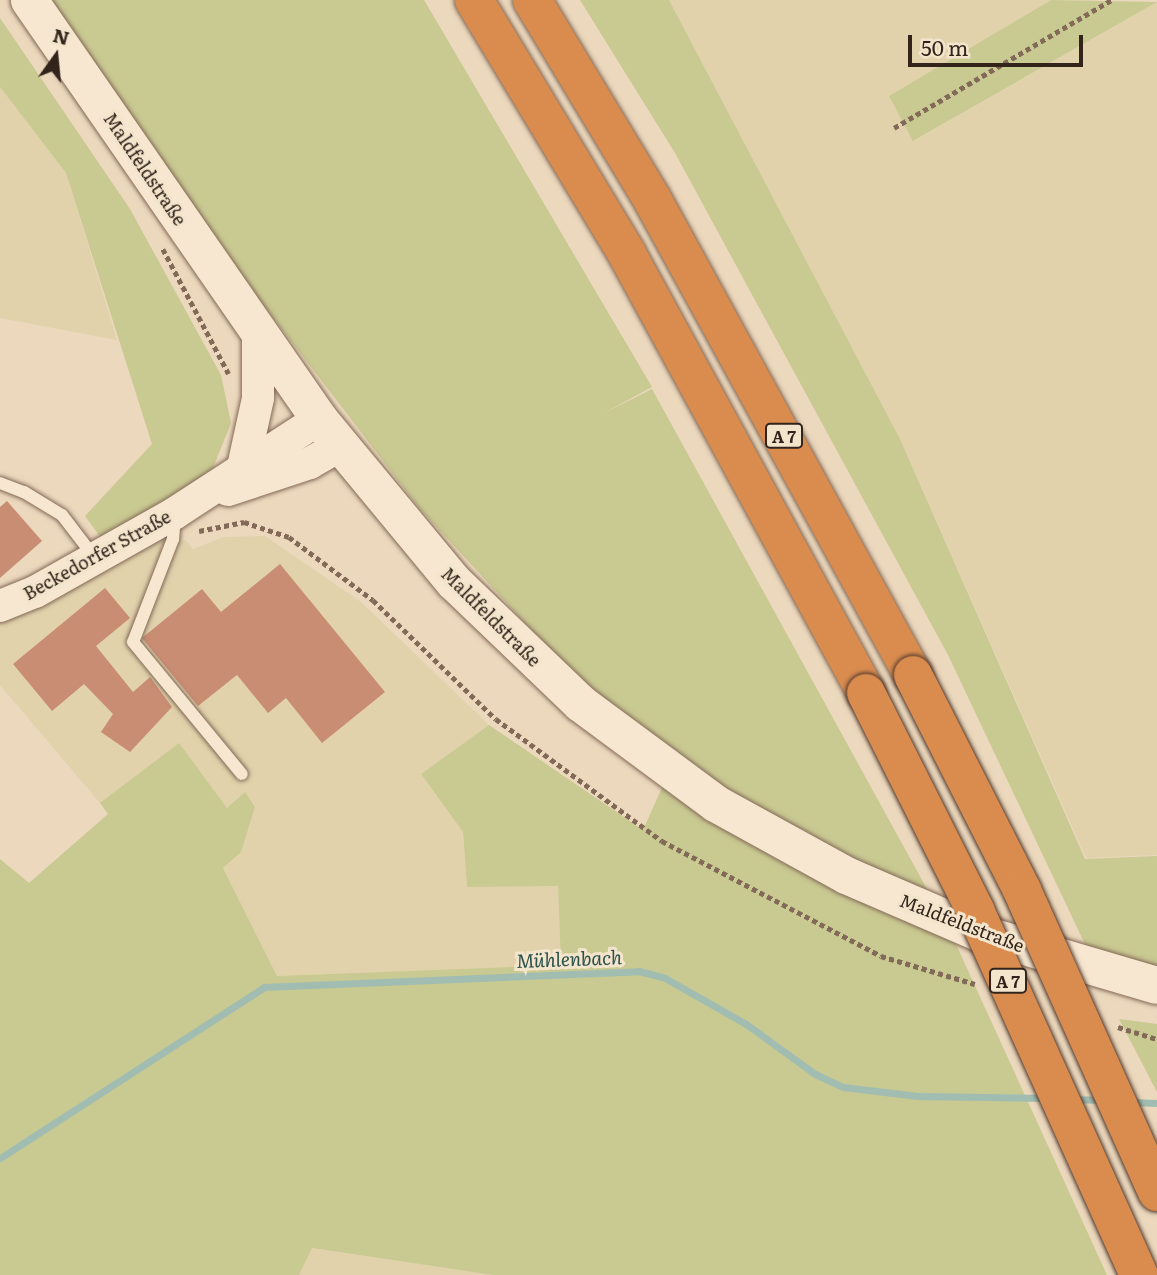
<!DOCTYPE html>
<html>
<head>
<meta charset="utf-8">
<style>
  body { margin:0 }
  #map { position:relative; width:1157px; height:1275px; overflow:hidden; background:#ebd8bd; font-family:Literata,serif }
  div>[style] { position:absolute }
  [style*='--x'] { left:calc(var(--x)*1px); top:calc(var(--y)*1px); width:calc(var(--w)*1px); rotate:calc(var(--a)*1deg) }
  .farmland>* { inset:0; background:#e1d2ab }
  .green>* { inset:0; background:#c9c992 }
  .stream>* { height:7px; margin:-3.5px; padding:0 3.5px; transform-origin:3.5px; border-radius:3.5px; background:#a1bdb1 }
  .building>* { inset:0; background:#c98d74 }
  .path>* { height:4.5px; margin-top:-2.25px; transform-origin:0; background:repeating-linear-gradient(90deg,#836957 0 5px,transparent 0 8.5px) }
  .roads { filter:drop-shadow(0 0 2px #836957) drop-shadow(0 0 2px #836957) }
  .service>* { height:12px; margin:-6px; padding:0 6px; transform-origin:6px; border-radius:6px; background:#f7e7d0 }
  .tertiary>* { height:32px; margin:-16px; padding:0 16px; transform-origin:16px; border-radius:16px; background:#f7e7d0 }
  .secondary>* { height:37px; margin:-18.5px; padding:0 18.5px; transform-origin:18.5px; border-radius:18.5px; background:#f7e7d0 }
  .motorway>* { height:38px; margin:-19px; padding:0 19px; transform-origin:19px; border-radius:19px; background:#da8c4f }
  .bridges { filter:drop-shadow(0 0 2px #50382c) drop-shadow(0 0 2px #50382c) }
  .motorway-bridge>* { height:38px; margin:-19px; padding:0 19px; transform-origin:19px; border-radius:19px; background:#da8c4f }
  span { translate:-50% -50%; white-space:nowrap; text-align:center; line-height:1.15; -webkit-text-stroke:6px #f3e4cc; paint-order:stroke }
  .shield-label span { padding:2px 5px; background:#f3e4cc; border:2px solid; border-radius:5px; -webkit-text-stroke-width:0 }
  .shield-label { font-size:16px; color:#32241b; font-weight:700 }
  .street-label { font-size:18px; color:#32241b }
  .water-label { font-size:19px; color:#2b524b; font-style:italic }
  .north { position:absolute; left:21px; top:21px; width:70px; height:70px; -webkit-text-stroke:5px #f3e4cc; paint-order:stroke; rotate:15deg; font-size:19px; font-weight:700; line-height:28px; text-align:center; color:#32241b }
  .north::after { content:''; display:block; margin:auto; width:24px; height:32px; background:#32241b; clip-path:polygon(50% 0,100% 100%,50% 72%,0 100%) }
  .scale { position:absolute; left:908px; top:35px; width:175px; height:32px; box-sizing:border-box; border:4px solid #32241b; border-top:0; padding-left:9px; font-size:21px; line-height:24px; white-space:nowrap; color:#32241b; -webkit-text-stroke:5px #f3e4cc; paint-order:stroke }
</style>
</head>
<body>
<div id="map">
  <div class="farmland">
    <div style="clip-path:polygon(669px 0,1051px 0,889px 96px,914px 141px,1157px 2px,1157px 855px,1086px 858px,900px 439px)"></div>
    <div style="clip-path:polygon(0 87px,66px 173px,117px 340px,0 318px)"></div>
    <div style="clip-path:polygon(265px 536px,361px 602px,489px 725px,421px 774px,463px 832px,467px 887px,558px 885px,561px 965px,277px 976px,223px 868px,241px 851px,255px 808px,245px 793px,227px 808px,179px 744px,100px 803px,0 685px,0 621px,161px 539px,185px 540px,193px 549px,224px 537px)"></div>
    <div style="clip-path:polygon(311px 1248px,493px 1275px,299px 1275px)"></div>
  </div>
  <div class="green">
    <div style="clip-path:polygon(52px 0,424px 0,652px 387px,602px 414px,652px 389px,949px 929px,1107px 1275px,493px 1275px,312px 1248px,299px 1275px,0 1275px,0 859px,29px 883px,108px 814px,100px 803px,179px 743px,227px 808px,245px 792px,255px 807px,241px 852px,223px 868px,277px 976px,561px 965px,558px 886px,467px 887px,463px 832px,421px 774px,489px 725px,643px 830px,678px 752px,597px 693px,539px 638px,420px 509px,245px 281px)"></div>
    <div style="clip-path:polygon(580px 0,669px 0,900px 439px,1085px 859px,1157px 856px,1157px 976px,1092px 959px,948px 655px,675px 153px)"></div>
    <div style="clip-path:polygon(1051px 0,1157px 2px,913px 141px,889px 96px)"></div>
    <div style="clip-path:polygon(0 18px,130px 209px,221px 375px,231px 423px,213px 468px,182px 492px,101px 538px,85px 516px,152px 444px,66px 173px,0 87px)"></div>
    <div style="clip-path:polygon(1119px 1019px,1157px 1024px,1157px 1092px)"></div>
  </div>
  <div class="stream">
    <div style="--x:1072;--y:1099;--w:30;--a:2"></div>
    <div style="--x:1131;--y:1102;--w:26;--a:2"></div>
    <div style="--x:0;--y:1158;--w:315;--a:-32.9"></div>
    <div style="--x:264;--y:987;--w:375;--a:-2.4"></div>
    <div style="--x:639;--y:971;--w:27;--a:15"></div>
    <div style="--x:665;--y:978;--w:93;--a:29.6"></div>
    <div style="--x:746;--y:1024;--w:85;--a:35.9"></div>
    <div style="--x:815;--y:1074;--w:31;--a:25"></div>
    <div style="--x:843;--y:1087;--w:75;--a:6.9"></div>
    <div style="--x:917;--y:1096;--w:129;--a:0.9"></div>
  </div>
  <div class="building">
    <div style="clip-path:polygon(7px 501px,42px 541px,0 578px,0 507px)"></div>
    <div style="clip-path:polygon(280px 564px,385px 692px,322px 743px,286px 698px,268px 713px,237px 675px,198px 706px,142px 638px,202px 589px,221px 612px)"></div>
    <div style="clip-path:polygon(105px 588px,130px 618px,96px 646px,133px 692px,150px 677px,172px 707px,130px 752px,101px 732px,113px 714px,84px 684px,52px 711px,13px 664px)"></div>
  </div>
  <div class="path">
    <div style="--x:894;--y:128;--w:252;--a:-30.5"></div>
    <div style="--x:163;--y:249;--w:141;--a:62.2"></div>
    <div style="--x:199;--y:531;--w:46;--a:-11.3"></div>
    <div style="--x:244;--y:522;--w:47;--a:18.4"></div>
    <div style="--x:289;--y:537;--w:105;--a:36.9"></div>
    <div style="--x:373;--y:600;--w:171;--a:44.1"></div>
    <div style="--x:496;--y:719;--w:206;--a:36.3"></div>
    <div style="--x:662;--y:841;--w:247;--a:27.7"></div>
    <div style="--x:881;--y:956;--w:98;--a:16.6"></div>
    <div style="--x:1118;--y:1027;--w:41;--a:17.1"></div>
  </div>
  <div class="roads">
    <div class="service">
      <div style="--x:0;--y:483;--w:26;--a:21"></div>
      <div style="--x:24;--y:492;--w:44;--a:31.2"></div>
      <div style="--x:62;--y:515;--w:54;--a:52.5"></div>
      <div style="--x:175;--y:517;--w:22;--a:95"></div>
      <div style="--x:173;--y:539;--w:110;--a:111.2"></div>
      <div style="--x:133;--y:642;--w:171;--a:50.5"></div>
    </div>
    <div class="tertiary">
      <div style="--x:243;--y:467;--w:71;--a:-77.7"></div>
      <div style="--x:258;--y:398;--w:60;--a:-90"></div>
      <div style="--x:228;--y:490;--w:86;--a:-18.2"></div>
      <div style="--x:310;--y:463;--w:34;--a:-30"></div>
      <div style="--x:0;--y:606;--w:38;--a:-22"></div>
      <div style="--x:35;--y:592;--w:161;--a:-29.4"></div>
      <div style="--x:175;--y:513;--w:172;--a:-33.1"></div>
    </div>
    <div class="secondary">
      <div style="--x:29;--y:0;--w:510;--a:55.31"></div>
      <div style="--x:319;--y:419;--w:212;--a:50.4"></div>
      <div style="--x:454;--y:582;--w:175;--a:43.8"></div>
      <div style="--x:580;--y:703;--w:168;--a:36.5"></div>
      <div style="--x:715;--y:803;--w:149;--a:28.8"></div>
      <div style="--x:846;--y:875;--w:146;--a:23.4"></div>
      <div style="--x:980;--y:933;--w:184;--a:16.4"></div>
    </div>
    <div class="motorway">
      <div style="--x:474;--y:0;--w:297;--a:58.9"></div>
      <div style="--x:627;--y:254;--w:500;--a:61.4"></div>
      <div style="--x:532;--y:0;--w:232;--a:58.9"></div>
      <div style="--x:652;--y:199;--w:543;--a:61.26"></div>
    </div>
  </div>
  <div class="bridges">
    <div class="motorway-bridge">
      <div style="--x:913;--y:675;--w:241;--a:63.1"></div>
      <div style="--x:1022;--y:890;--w:331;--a:65.9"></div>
      <div style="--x:866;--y:693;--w:243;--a:63.3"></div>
      <div style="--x:975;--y:910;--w:400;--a:65.8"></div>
    </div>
  </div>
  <div class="shield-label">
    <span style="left:784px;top:436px">A 7</span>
    <span style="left:1008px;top:981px">A 7</span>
  </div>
  <div class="street-label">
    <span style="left:145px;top:169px;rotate:56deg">Maldfeldstraße</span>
    <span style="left:97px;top:555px;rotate:-29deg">Beckedorfer Straße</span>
    <span style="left:491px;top:617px;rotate:45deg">Maldfeldstraße</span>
    <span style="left:962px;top:923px;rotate:21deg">Maldfeldstraße</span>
  </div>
  <div class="water-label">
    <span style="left:569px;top:959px;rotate:-2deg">Mühlenbach</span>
  </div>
  <div class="north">N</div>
  <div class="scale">50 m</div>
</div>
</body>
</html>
